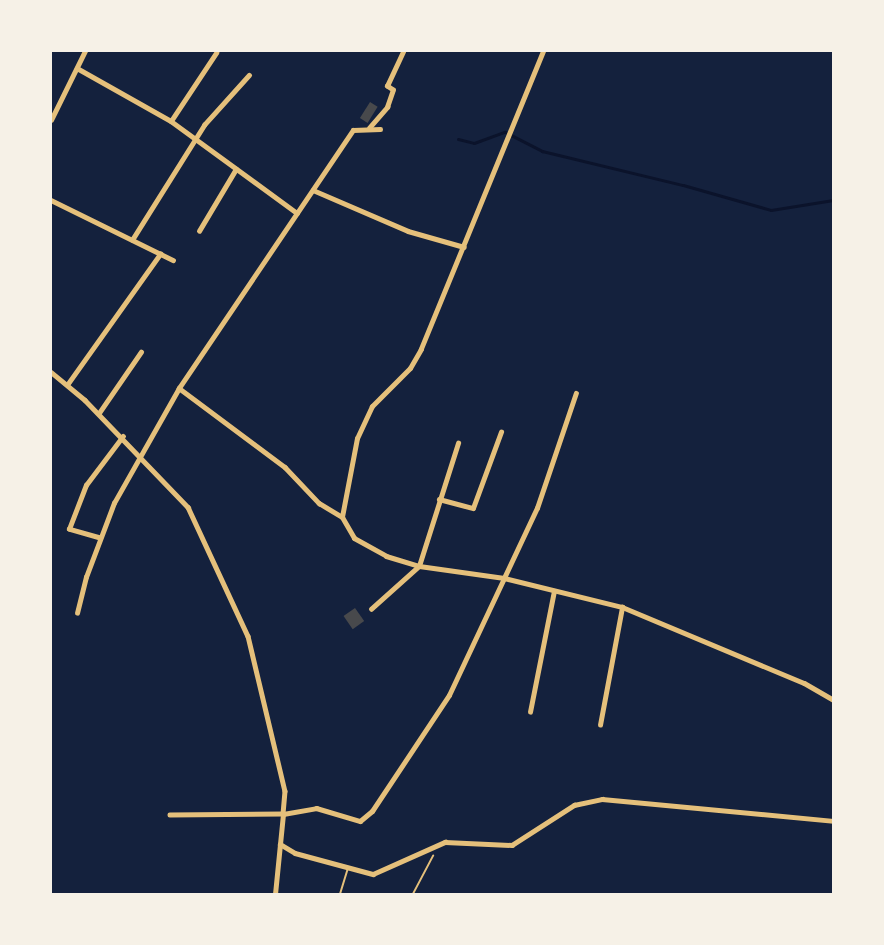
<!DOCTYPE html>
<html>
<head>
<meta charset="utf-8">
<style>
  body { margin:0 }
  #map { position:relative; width:884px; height:945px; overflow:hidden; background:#14213d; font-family:"Fira Sans Condensed",sans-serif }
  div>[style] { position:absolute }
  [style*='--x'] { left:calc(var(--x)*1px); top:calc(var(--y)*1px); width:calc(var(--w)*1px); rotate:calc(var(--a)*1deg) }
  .stream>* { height:3px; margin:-1.5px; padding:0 1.5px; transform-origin:1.5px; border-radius:1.5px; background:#0b132b }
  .building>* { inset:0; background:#48494c; transform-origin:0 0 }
  .path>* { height:1.5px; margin:-0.75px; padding:0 0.75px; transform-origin:0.75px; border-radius:0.75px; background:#e5c07b }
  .service>* { height:2px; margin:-1px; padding:0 1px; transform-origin:1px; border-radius:1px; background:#e5c07b }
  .minor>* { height:4.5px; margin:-2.25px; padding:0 2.25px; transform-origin:2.25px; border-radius:2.25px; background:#e5c07b }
  .tertiary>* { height:5px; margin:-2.5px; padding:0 2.5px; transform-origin:2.5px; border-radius:2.5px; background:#e5c07b }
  span { translate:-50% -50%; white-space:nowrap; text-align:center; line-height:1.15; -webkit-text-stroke:4.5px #f6f1e7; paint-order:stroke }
  .frame { position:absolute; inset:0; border:52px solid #f6f1e7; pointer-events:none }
</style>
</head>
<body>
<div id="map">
  <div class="stream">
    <div style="--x:458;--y:139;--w:16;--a:14"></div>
    <div style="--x:474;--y:143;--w:33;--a:-20"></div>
    <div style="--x:505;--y:132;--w:42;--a:27.2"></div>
    <div style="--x:542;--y:151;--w:145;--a:13.6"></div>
    <div style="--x:683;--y:185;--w:91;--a:15.9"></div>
    <div style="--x:771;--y:210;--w:63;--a:-9.2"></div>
  </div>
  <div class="building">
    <div style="left:370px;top:102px;width:9px;height:19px;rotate:32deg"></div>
    <div style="left:355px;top:608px;width:16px;height:14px;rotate:55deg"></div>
  </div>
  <div class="path">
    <div style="--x:413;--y:894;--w:43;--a:-62.2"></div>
  </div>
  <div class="service">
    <div style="--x:340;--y:894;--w:27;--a:-73"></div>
  </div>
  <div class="minor">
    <div style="--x:77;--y:68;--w:108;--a:29.4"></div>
    <div style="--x:171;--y:121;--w:156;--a:36.1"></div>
    <div style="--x:51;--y:120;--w:77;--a:-63.8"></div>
    <div style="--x:171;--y:121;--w:82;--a:-56.5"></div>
    <div style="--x:369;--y:128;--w:28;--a:-49"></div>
    <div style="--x:387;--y:107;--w:18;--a:-71"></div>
    <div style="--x:393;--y:90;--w:7;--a:-146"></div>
    <div style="--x:387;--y:86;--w:38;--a:-65"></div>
    <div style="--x:313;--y:190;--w:103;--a:23.3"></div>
    <div style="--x:408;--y:231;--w:58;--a:15.9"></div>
    <div style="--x:51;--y:200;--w:136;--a:26.2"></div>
    <div style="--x:199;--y:231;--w:72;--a:-59.2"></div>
    <div style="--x:132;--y:240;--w:136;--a:-57.9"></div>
    <div style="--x:204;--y:125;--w:67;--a:-48"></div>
    <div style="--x:51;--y:372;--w:44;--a:39.5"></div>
    <div style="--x:85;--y:400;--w:149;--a:46.1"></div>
    <div style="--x:188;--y:507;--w:142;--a:65.1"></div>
    <div style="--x:248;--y:636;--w:159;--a:76.6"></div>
    <div style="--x:285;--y:791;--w:23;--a:95"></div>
    <div style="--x:283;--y:814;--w:113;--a:179.5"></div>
    <div style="--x:67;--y:385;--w:161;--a:-54.6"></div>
    <div style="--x:179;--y:388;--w:132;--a:36.7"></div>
    <div style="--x:285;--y:467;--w:50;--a:46.6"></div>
    <div style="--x:319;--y:503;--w:27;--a:31"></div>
    <div style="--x:99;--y:413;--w:74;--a:-55.5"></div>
    <div style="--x:439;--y:499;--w:35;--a:15"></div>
    <div style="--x:473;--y:508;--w:81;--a:-69.8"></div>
    <div style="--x:100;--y:538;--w:32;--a:-164"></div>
    <div style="--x:69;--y:529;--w:47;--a:-68.9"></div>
    <div style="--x:86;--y:485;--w:61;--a:-52.9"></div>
    <div style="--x:504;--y:578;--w:77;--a:-64.8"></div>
    <div style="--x:537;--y:508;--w:121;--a:-71.3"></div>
    <div style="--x:371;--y:609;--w:64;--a:-41.9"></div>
    <div style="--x:419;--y:566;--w:129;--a:-72.4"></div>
    <div style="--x:77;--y:613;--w:37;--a:-76"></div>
    <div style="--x:86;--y:577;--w:79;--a:-69.3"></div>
    <div style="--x:114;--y:503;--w:132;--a:-60.5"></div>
    <div style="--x:179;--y:388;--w:311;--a:-56"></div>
    <div style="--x:353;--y:130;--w:27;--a:-2"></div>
    <div style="--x:530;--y:712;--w:123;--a:-78.8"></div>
    <div style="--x:600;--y:725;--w:120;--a:-79.4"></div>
    <div style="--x:280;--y:844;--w:17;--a:31"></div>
    <div style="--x:295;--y:853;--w:81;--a:15.1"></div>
    <div style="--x:373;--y:874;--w:79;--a:-24"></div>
    <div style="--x:445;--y:842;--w:67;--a:2.6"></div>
    <div style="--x:512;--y:845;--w:74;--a:-32.8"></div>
    <div style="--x:574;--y:805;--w:29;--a:-12"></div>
    <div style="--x:602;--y:799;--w:232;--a:5.4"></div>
  </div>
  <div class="tertiary">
    <div style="--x:543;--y:51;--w:322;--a:112.3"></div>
    <div style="--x:421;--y:349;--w:22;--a:120"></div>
    <div style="--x:410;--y:368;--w:54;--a:135"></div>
    <div style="--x:372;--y:406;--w:35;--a:115"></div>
    <div style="--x:357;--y:438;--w:80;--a:100.8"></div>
    <div style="--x:342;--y:517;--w:24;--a:60"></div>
    <div style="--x:354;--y:538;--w:37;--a:29"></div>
    <div style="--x:386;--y:556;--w:34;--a:17"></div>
    <div style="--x:419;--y:566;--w:86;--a:8"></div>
    <div style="--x:504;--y:578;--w:122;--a:13.8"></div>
    <div style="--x:622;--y:607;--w:197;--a:22.7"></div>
    <div style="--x:804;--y:683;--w:34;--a:30"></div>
    <div style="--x:275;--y:894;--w:80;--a:-84.3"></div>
    <div style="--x:283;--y:814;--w:34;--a:-10"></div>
    <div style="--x:316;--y:808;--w:46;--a:16.5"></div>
    <div style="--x:360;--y:821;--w:16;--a:-40"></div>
    <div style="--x:372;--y:811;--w:139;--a:-56.4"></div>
    <div style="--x:449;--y:695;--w:129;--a:-64.8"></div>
  </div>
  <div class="frame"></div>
</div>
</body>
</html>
